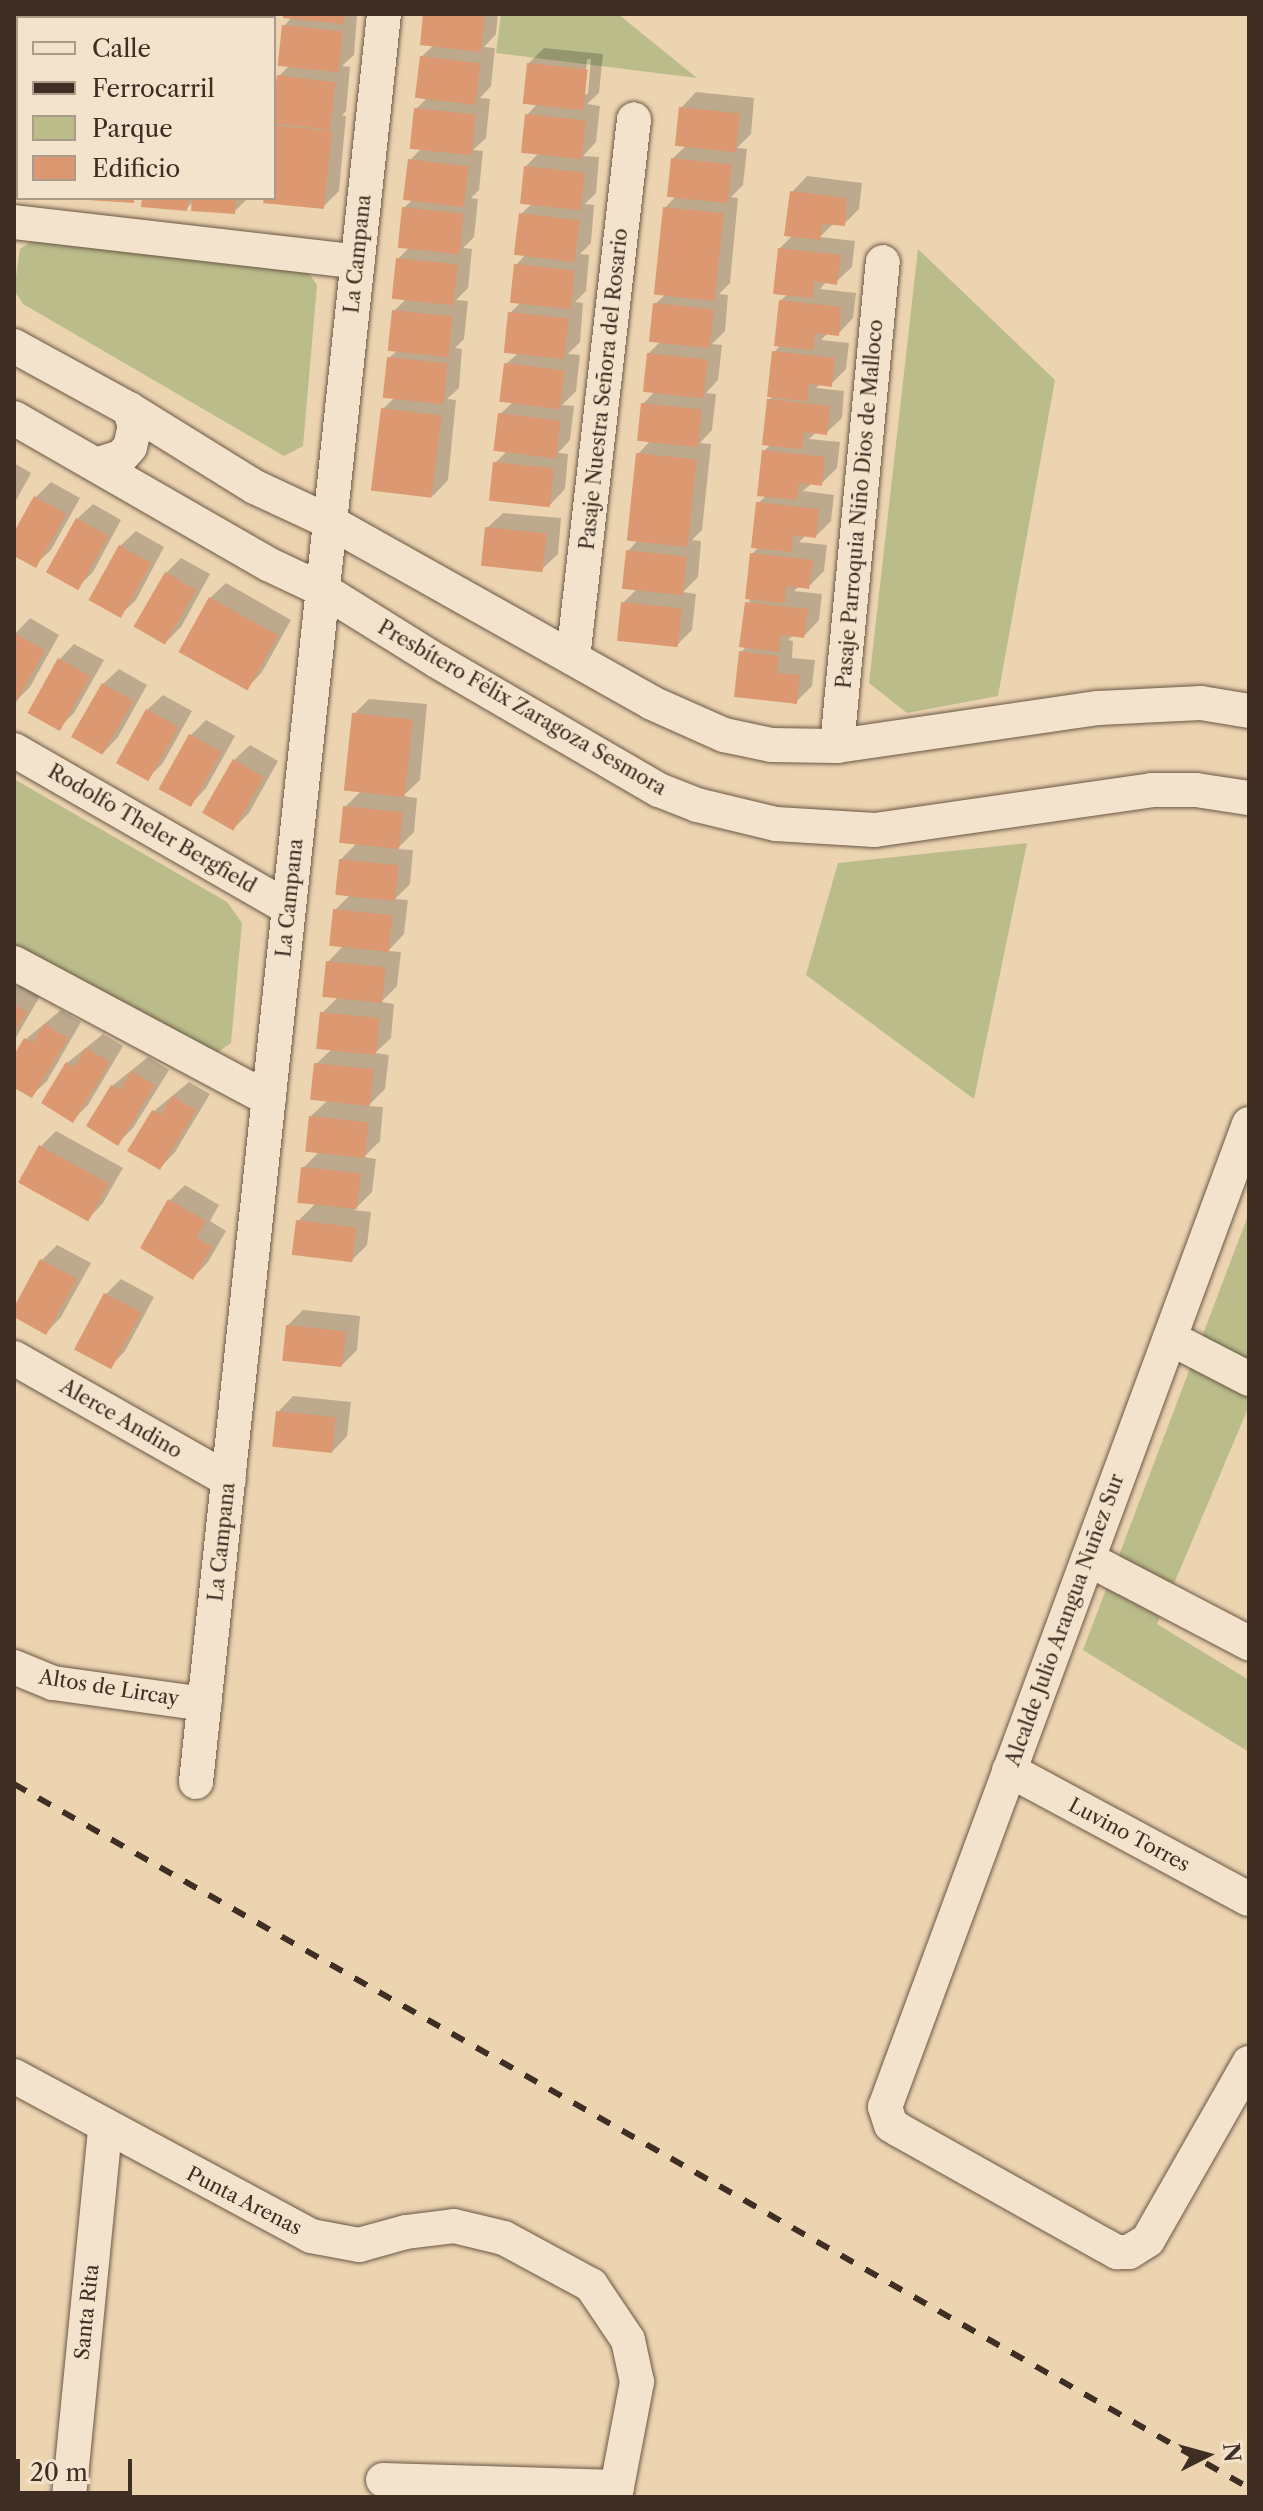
<!DOCTYPE html>
<html>
<head>
<meta charset="utf-8">
<style>
  body { margin:0 }
  #map { position:relative; width:1263px; height:2511px; overflow:hidden; background:#edd4b1; font-family:"Libre Caslon Text",serif }
  div>[style] { position:absolute }
  [style*='--x'] { left:calc(var(--x)*1px); top:calc(var(--y)*1px); width:calc(var(--w)*1px); rotate:calc(var(--a)*1deg) }
  .green>* { inset:0; background:#babc8a }
  .shadow>* { inset:0; background:#0003; transform-origin:0 0 }
  .building>* { inset:0; background:#dc9870; transform-origin:0 0 }
  .roads { filter:drop-shadow(0 0 2px #6a5846) drop-shadow(0 0 2px #6a5846) }
  .minor>* { height:34px; margin:-17px; padding:0 17px; transform-origin:17px; border-radius:17px; background:#f3e3cc }
  .rail>* { height:6px; margin-top:-3px; transform-origin:0; background:repeating-linear-gradient(90deg,#3e2e23 0 14px,transparent 0 28px) }
  span { translate:-50% -50%; white-space:nowrap; text-align:center; line-height:1.15; -webkit-text-stroke:6px #f3e3cc; paint-order:stroke }
  .street-label { font-size:20px; color:#3e2e23 }
  .frame { position:absolute; inset:0; border:16px solid #3e2e23; pointer-events:none }
  .legend { position:absolute; left:16px; top:16px; width:260px; height:184px; box-sizing:border-box; background:#f3e3cc; border:2px solid #ab9b88; margin:0; padding:10px 14px; list-style:none; font-size:24px; color:#3e2e23 }
  .legend li { display:flex; align-items:center; gap:16px; height:40px }
  .legend b { width:40px; border:2px solid #ab9b88 }
  .north { position:absolute; left:1167px; top:2415px; width:80px; height:80px; -webkit-text-stroke:6px #f3e3cc; paint-order:stroke; rotate:84deg; font-size:22px; font-weight:700; line-height:32px; text-align:center; color:#3e2e23 }
  .north::after { content:''; display:block; margin:auto; width:28px; height:36px; background:#3e2e23; clip-path:polygon(50% 0,100% 100%,50% 72%,0 100%) }
  .scale { position:absolute; left:16px; top:2459px; width:116px; height:36px; box-sizing:border-box; border:4px solid #3e2e23; border-top:0; padding-left:10px; font-size:24px; line-height:28px; white-space:nowrap; color:#3e2e23; -webkit-text-stroke:6px #f3e3cc; paint-order:stroke }
</style>
</head>
<body>
<div id="map">
  <div class="green">
    <div style="clip-path:polygon(501px 14px,618px 14px,697px 78px,496px 53px)"></div>
    <div style="clip-path:polygon(43px 233px,305px 268px,317px 285px,303px 446px,284px 456px,23px 304px,14px 290px,20px 249px)"></div>
    <div style="clip-path:polygon(918px 249px,1055px 380px,998px 696px,907px 713px,869px 683px)"></div>
    <div style="clip-path:polygon(14px 779px,227px 902px,242px 923px,231px 1043px,209px 1058px,14px 949px)"></div>
    <div style="clip-path:polygon(1027px 843px,974px 1099px,806px 975px,838px 863px)"></div>
    <div style="clip-path:polygon(1249px 1213px,1249px 1406px,1157px 1624px,1249px 1680px,1249px 1752px,1083px 1650px)"></div>
  </div>
  <div class="shadow">
    <div style="left:161px;top:14px;width:70px;height:4px"></div>
    <div style="clip-path:polygon(285px 14px,357px 16px,354px 55px,342px 66px,350px 67px,346px 111px,342px 116px,346px 116px,339px 191px,323px 207px,266px 198px,274px 198px,274px 125px,278px 121px,274px 119px,279px 76px,290px 65px,284px 26px,292px 17px)"></div>
    <div style="clip-path:polygon(425px 14px,498px 14px,496px 34px,484px 47px,495px 48px,491px 86px,480px 98px,490px 99px,486px 138px,473px 150px,483px 151px,479px 190px,471px 198px,478px 199px,474px 237px,463px 248px,472px 249px,468px 288px,456px 300px,468px 301px,464px 339px,455px 348px,462px 349px,459px 388px,447px 399px,456px 400px,448px 480px,433px 496px,383px 409px,394px 398px,389px 358px,398px 350px,394px 311px,406px 299px,398px 259px,410px 247px,404px 208px,413px 199px,410px 160px,422px 148px,416px 109px,428px 97px,421px 57px,434px 45px)"></div>
    <div style="clip-path:polygon(evenodd,544px 48px,603px 54px,599px 93px,587px 104px,600px 106px,596px 142px,583px 156px,599px 157px,596px 193px,585px 204px,594px 205px,591px 243px,580px 254px,589px 255px,586px 291px,575px 302px,583px 303px,580px 342px,568px 354px,580px 355px,576px 391px,562px 405px,574px 406px,570px 440px,558px 453px,568px 454px,565px 489px,550px 505px,495px 463px,508px 450px,500px 414px,513px 402px,506px 364px,518px 353px,510px 313px,521px 302px,516px 265px,526px 254px,521px 214px,532px 204px,526px 166px,539px 153px,527px 115px,538px 103px,528px 64px,544px 48px,587px 59px,591px 59px,588px 94px,584px 94px,587px 59px)"></div>
    <div style="clip-path:polygon(696px 92px,754px 98px,751px 134px,737px 148px,747px 149px,743px 185px,731px 197px,738px 198px,730px 283px,719px 294px,728px 295px,725px 331px,712px 344px,722px 345px,718px 380px,706px 393px,716px 394px,712px 430px,700px 443px,711px 444px,702px 530px,692px 540px,701px 541px,698px 577px,683px 592px,696px 594px,692px 630px,677px 645px,623px 603px,638px 588px,628px 551px,638px 540px,638px 454px,650px 441px,643px 404px,655px 391px,648px 354px,661px 341px,655px 304px,666px 294px,665px 208px,677px 195px,673px 158px,687px 145px,681px 108px)"></div>
    <div style="clip-path:polygon(807px 176px,862px 183px,859px 209px,844px 224px,834px 223px,820px 237px,855px 241px,852px 267px,836px 282px,827px 281px,820px 289px,856px 293px,853px 318px,838px 334px,828px 333px,821px 340px,849px 343px,846px 369px,831px 384px,821px 383px,816px 388px,844px 391px,842px 418px,826px 433px,817px 432px,809px 439px,840px 442px,837px 468px,821px 484px,812px 483px,803px 491px,834px 495px,831px 521px,816px 536px,806px 535px,799px 542px,827px 545px,824px 571px,809px 586px,800px 585px,794px 591px,822px 594px,819px 620px,804px 636px,794px 635px,788px 640px,793px 641px,792px 658px,815px 660px,812px 686px,796px 702px,741px 652px,747px 646px,752px 554px,759px 547px,758px 503px,767px 495px,764px 451px,771px 444px,769px 400px,774px 395px,774px 352px,781px 345px,780px 301px,788px 294px,779px 249px,793px 235px,792px 192px)"></div>
    <div style="clip-path:polygon(144px 198px,248px 198px,234px 212px,194px 201px,186px 209px)"></div>
    <div style="clip-path:polygon(14px 463px,31px 473px,14px 504px)"></div>
    <div style="clip-path:polygon(51px 482px,80px 498px,51px 550px,35px 565px,14px 553px,14px 536px,36px 497px)"></div>
    <div style="clip-path:polygon(93px 504px,121px 520px,93px 572px,77px 588px,77px 519px)"></div>
    <div style="clip-path:polygon(503px 513px,561px 518px,558px 554px,542px 569px,487px 528px)"></div>
    <div style="clip-path:polygon(136px 531px,164px 547px,136px 600px,120px 615px,120px 546px)"></div>
    <div style="clip-path:polygon(181px 558px,210px 574px,181px 627px,166px 642px,166px 573px)"></div>
    <div style="clip-path:polygon(226px 583px,291px 620px,262px 672px,247px 688px,210px 598px)"></div>
    <div style="clip-path:polygon(30px 618px,59px 635px,30px 687px,15px 702px,14px 635px)"></div>
    <div style="clip-path:polygon(74px 644px,104px 660px,74px 713px,59px 728px,59px 660px)"></div>
    <div style="clip-path:polygon(119px 669px,147px 685px,118px 737px,103px 753px,103px 684px)"></div>
    <div style="clip-path:polygon(163px 695px,192px 711px,163px 763px,147px 779px,147px 710px)"></div>
    <div style="clip-path:polygon(369px 699px,427px 704px,420px 780px,403px 796px,417px 798px,414px 832px,397px 849px,413px 850px,410px 884px,395px 899px,408px 900px,404px 934px,388px 951px,401px 952px,397px 986px,381px 1002px,394px 1004px,391px 1038px,375px 1053px,389px 1055px,385px 1089px,368px 1106px,383px 1107px,380px 1141px,364px 1157px,376px 1159px,372px 1192px,354px 1210px,371px 1212px,367px 1245px,352px 1260px,298px 1221px,316px 1203px,303px 1168px,319px 1152px,310px 1117px,328px 1100px,316px 1064px,332px 1049px,322px 1013px,338px 997px,328px 962px,344px 945px,335px 910px,350px 895px,340px 860px,357px 843px,345px 807px,361px 791px,354px 714px)"></div>
    <div style="clip-path:polygon(206px 720px,235px 736px,206px 788px,191px 804px,191px 735px)"></div>
    <div style="clip-path:polygon(250px 745px,278px 761px,249px 813px,234px 828px,234px 760px)"></div>
    <div style="clip-path:polygon(20px 983px,40px 996px,14px 1041px,14px 989px)"></div>
    <div style="clip-path:polygon(61px 1010px,81px 1022px,47px 1081px,31px 1096px,14px 1085px,14px 1059px,26px 1039px)"></div>
    <div style="clip-path:polygon(103px 1034px,123px 1046px,88px 1105px,73px 1120px,67px 1063px)"></div>
    <div style="clip-path:polygon(148px 1057px,169px 1070px,133px 1128px,118px 1143px,112px 1086px)"></div>
    <div style="clip-path:polygon(189px 1082px,210px 1094px,175px 1152px,160px 1168px,130px 1150px,154px 1111px)"></div>
    <div style="clip-path:polygon(56px 1131px,123px 1168px,103px 1203px,88px 1219px,21px 1182px,41px 1146px)"></div>
    <div style="clip-path:polygon(185px 1185px,219px 1205px,210px 1221px,226px 1231px,208px 1262px,193px 1278px,170px 1200px)"></div>
    <div style="clip-path:polygon(57px 1245px,91px 1263px,61px 1317px,46px 1333px,14px 1315px,14px 1311px,42px 1260px)"></div>
    <div style="clip-path:polygon(121px 1279px,154px 1297px,125px 1351px,110px 1367px,106px 1294px)"></div>
    <div style="clip-path:polygon(303px 1310px,360px 1316px,357px 1350px,341px 1366px,288px 1325px)"></div>
    <div style="clip-path:polygon(293px 1396px,351px 1402px,347px 1436px,332px 1452px,278px 1412px)"></div>
  </div>
  <div class="building">
    <div style="left:159px;top:14px;width:59px;height:4px"></div>
    <div style="clip-path:polygon(283px 14px,345px 14px,344px 24px,283px 18px)"></div>
    <div style="clip-path:polygon(423px 14px,485px 14px,481px 52px,420px 45px)"></div>
    <div style="left:282px;top:25px;width:61px;height:41px;rotate:6deg"></div>
    <div style="left:420px;top:56px;width:61px;height:42px;rotate:7deg"></div>
    <div style="left:527px;top:63px;width:61px;height:41px;rotate:6deg"></div>
    <div style="left:277px;top:75px;width:59px;height:48px;rotate:7deg"></div>
    <div style="left:679px;top:107px;width:61px;height:39px;rotate:6deg"></div>
    <div style="left:414px;top:108px;width:62px;height:41px;rotate:6deg"></div>
    <div style="left:525px;top:114px;width:61px;height:39px;rotate:6deg"></div>
    <div style="clip-path:polygon(274px 125px,332px 131px,324px 209px,263px 203px,264px 198px,274px 198px)"></div>
    <div style="left:671px;top:158px;width:61px;height:39px;rotate:6deg"></div>
    <div style="left:408px;top:159px;width:61px;height:41px;rotate:7deg"></div>
    <div style="left:524px;top:166px;width:61px;height:38px;rotate:6deg"></div>
    <div style="clip-path:polygon(790px 191px,847px 198px,845px 226px,822px 224px,820px 240px,784px 236px)"></div>
    <div style="clip-path:polygon(57px 198px,134px 198px,134px 203px)"></div>
    <div style="clip-path:polygon(142px 198px,188px 198px,187px 211px,141px 207px)"></div>
    <div style="clip-path:polygon(192px 198px,236px 198px,235px 214px,191px 211px)"></div>
    <div style="left:402px;top:207px;width:62px;height:41px;rotate:6deg"></div>
    <div style="left:663px;top:207px;width:61px;height:88px;rotate:6deg"></div>
    <div style="left:519px;top:213px;width:61px;height:42px;rotate:7deg"></div>
    <div style="clip-path:polygon(778px 248px,841px 255px,837px 285px,814px 281px,813px 298px,773px 294px)"></div>
    <div style="left:396px;top:258px;width:62px;height:41px;rotate:6deg"></div>
    <div style="left:514px;top:264px;width:61px;height:39px;rotate:6deg"></div>
    <div style="clip-path:polygon(779px 300px,841px 307px,839px 336px,815px 333px,814px 350px,774px 346px)"></div>
    <div style="left:653px;top:303px;width:61px;height:39px;rotate:6deg"></div>
    <div style="left:392px;top:310px;width:61px;height:41px;rotate:6deg"></div>
    <div style="left:508px;top:312px;width:61px;height:41px;rotate:6deg"></div>
    <div style="clip-path:polygon(772px 351px,835px 358px,832px 387px,809px 384px,807px 401px,767px 397px)"></div>
    <div style="left:647px;top:353px;width:61px;height:39px;rotate:6deg"></div>
    <div style="left:387px;top:357px;width:61px;height:41px;rotate:6deg"></div>
    <div style="left:504px;top:363px;width:61px;height:39px;rotate:7deg"></div>
    <div style="clip-path:polygon(767px 399px,830px 406px,827px 435px,804px 432px,802px 449px,762px 445px)"></div>
    <div style="left:641px;top:403px;width:61px;height:38px;rotate:6deg"></div>
    <div style="left:381px;top:408px;width:61px;height:83px;rotate:7deg"></div>
    <div style="left:498px;top:413px;width:63px;height:38px;rotate:7deg"></div>
    <div style="clip-path:polygon(762px 450px,825px 457px,822px 486px,799px 483px,797px 500px,757px 496px)"></div>
    <div style="left:636px;top:453px;width:61px;height:88px;rotate:6deg"></div>
    <div style="left:493px;top:462px;width:61px;height:39px;rotate:6deg"></div>
    <div style="clip-path:polygon(34px 496px,66px 514px,36px 568px,14px 556px,14px 532px)"></div>
    <div style="clip-path:polygon(756px 502px,819px 509px,816px 538px,793px 535px,791px 552px,751px 548px)"></div>
    <div style="left:76px;top:518px;width:37px;height:62px;rotate:29deg"></div>
    <div style="left:485px;top:527px;width:62px;height:39px;rotate:6deg"></div>
    <div style="left:119px;top:545px;width:37px;height:63px;rotate:29deg"></div>
    <div style="left:626px;top:550px;width:61px;height:39px;rotate:6deg"></div>
    <div style="clip-path:polygon(750px 553px,813px 560px,809px 589px,786px 586px,785px 603px,745px 599px)"></div>
    <div style="left:165px;top:572px;width:36px;height:63px;rotate:30deg"></div>
    <div style="left:209px;top:597px;width:79px;height:63px;rotate:29deg"></div>
    <div style="left:621px;top:602px;width:61px;height:39px;rotate:6deg"></div>
    <div style="clip-path:polygon(745px 602px,808px 609px,804px 638px,781px 635px,779px 652px,739px 647px)"></div>
    <div style="clip-path:polygon(14px 633px,45px 650px,14px 706px)"></div>
    <div style="clip-path:polygon(739px 651px,779px 656px,777px 673px,800px 675px,797px 704px,734px 697px)"></div>
    <div style="left:58px;top:658px;width:37px;height:63px;rotate:29deg"></div>
    <div style="left:102px;top:683px;width:36px;height:62px;rotate:30deg"></div>
    <div style="left:146px;top:709px;width:37px;height:62px;rotate:29deg"></div>
    <div style="left:352px;top:713px;width:61px;height:78px;rotate:6deg"></div>
    <div style="left:189px;top:734px;width:37px;height:63px;rotate:29deg"></div>
    <div style="left:233px;top:759px;width:36px;height:62px;rotate:30deg"></div>
    <div style="left:343px;top:806px;width:60px;height:37px;rotate:6deg"></div>
    <div style="left:339px;top:859px;width:60px;height:36px;rotate:6deg"></div>
    <div style="left:333px;top:909px;width:60px;height:37px;rotate:6deg"></div>
    <div style="left:326px;top:961px;width:60px;height:36px;rotate:6deg"></div>
    <div style="clip-path:polygon(14px 1004px,27px 1012px,14px 1033px)"></div>
    <div style="left:320px;top:1012px;width:60px;height:37px;rotate:6deg"></div>
    <div style="clip-path:polygon(44px 1024px,68px 1038px,32px 1098px,14px 1088px,14px 1055px,24px 1038px,33px 1043px)"></div>
    <div style="clip-path:polygon(86px 1048px,110px 1062px,73px 1123px,41px 1103px,66px 1062px,75px 1067px)"></div>
    <div style="left:314px;top:1063px;width:60px;height:37px;rotate:6deg"></div>
    <div style="clip-path:polygon(131px 1071px,155px 1085px,118px 1146px,86px 1126px,111px 1085px,120px 1090px)"></div>
    <div style="clip-path:polygon(172px 1096px,196px 1110px,160px 1170px,127px 1151px,152px 1110px,161px 1115px)"></div>
    <div style="left:309px;top:1116px;width:60px;height:36px;rotate:6deg"></div>
    <div style="left:39px;top:1145px;width:80px;height:43px;rotate:29deg"></div>
    <div style="left:301px;top:1167px;width:60px;height:36px;rotate:6deg"></div>
    <div style="clip-path:polygon(168px 1199px,206px 1221px,196px 1237px,212px 1247px,193px 1280px,140px 1248px)"></div>
    <div style="left:296px;top:1220px;width:61px;height:35px;rotate:7deg"></div>
    <div style="clip-path:polygon(40px 1259px,77px 1279px,46px 1335px,14px 1317px,14px 1307px)"></div>
    <div style="left:104px;top:1293px;width:42px;height:64px;rotate:28deg"></div>
    <div style="left:286px;top:1325px;width:60px;height:36px;rotate:6deg"></div>
    <div style="left:276px;top:1411px;width:60px;height:36px;rotate:6deg"></div>
  </div>
  <div class="roads">
    <div class="minor">
      <div style="--x:86;--y:14;--w:19;--a:0"></div>
      <div style="--x:25;--y:18;--w:4;--a:-76"></div>
      <div style="--x:14;--y:127;--w:38;--a:-84"></div>
      <div style="--x:14;--y:222;--w:346;--a:6.6"></div>
      <div style="--x:14;--y:346;--w:131;--a:28.7"></div>
      <div style="--x:129;--y:409;--w:148;--a:31.8"></div>
      <div style="--x:255;--y:487;--w:83;--a:25"></div>
      <div style="--x:330;--y:522;--w:369;--a:29.3"></div>
      <div style="--x:652;--y:703;--w:79;--a:24"></div>
      <div style="--x:724;--y:735;--w:48;--a:12"></div>
      <div style="--x:771;--y:745;--w:66;--a:0.9"></div>
      <div style="--x:837;--y:746;--w:264;--a:-8.3"></div>
      <div style="--x:1098;--y:708;--w:103;--a:-2.8"></div>
      <div style="--x:1201;--y:703;--w:49;--a:9.5"></div>
      <div style="--x:14;--y:418;--w:295;--a:29.9"></div>
      <div style="--x:270;--y:565;--w:59;--a:25.3"></div>
      <div style="--x:323;--y:590;--w:134;--a:31.9"></div>
      <div style="--x:437;--y:661;--w:257;--a:30.2"></div>
      <div style="--x:659;--y:790;--w:41;--a:21.5"></div>
      <div style="--x:697;--y:805;--w:81;--a:13.5"></div>
      <div style="--x:776;--y:824;--w:99;--a:3.5"></div>
      <div style="--x:875;--y:830;--w:280;--a:-8.2"></div>
      <div style="--x:1152;--y:790;--w:44;--a:0"></div>
      <div style="--x:1196;--y:790;--w:54;--a:8.6"></div>
      <div style="--x:99;--y:464;--w:23;--a:-18"></div>
      <div style="--x:121;--y:457;--w:13;--a:-48"></div>
      <div style="--x:130;--y:447;--w:22;--a:-77"></div>
      <div style="--x:135;--y:426;--w:18;--a:-109"></div>
      <div style="--x:573;--y:658;--w:542;--a:-83.54"></div>
      <div style="--x:837;--y:746;--w:486;--a:-84.6"></div>
      <div style="--x:14;--y:750;--w:317;--a:29.9"></div>
      <div style="--x:14;--y:963;--w:289;--a:28.1"></div>
      <div style="--x:1249;--y:1124;--w:1048;--a:110.32"></div>
      <div style="--x:885;--y:2107;--w:19;--a:72"></div>
      <div style="--x:891;--y:2125;--w:9;--a:32"></div>
      <div style="--x:899;--y:2130;--w:237;--a:29.3"></div>
      <div style="--x:1106;--y:2246;--w:13;--a:29"></div>
      <div style="--x:1117;--y:2252;--w:12;--a:0"></div>
      <div style="--x:1129;--y:2252;--w:22;--a:-32"></div>
      <div style="--x:1148;--y:2240;--w:204;--a:-60.3"></div>
      <div style="--x:1170;--y:1338;--w:89;--a:27.4"></div>
      <div style="--x:14;--y:1358;--w:247;--a:29.6"></div>
      <div style="--x:1088;--y:1559;--w:182;--a:27.6"></div>
      <div style="--x:14;--y:1667;--w:42;--a:22.3"></div>
      <div style="--x:53;--y:1683;--w:153;--a:7.9"></div>
      <div style="--x:1009;--y:1770;--w:272;--a:28.3"></div>
      <div style="--x:196;--y:1782;--w:1778;--a:-83.93"></div>
      <div style="--x:14;--y:2076;--w:337;--a:28.3"></div>
      <div style="--x:311;--y:2236;--w:49;--a:10.6"></div>
      <div style="--x:359;--y:2245;--w:49;--a:-15.5"></div>
      <div style="--x:406;--y:2232;--w:48;--a:-7.1"></div>
      <div style="--x:454;--y:2226;--w:51;--a:13.5"></div>
      <div style="--x:504;--y:2238;--w:99;--a:28.4"></div>
      <div style="--x:591;--y:2285;--w:66;--a:56.1"></div>
      <div style="--x:628;--y:2340;--w:43;--a:77.9"></div>
      <div style="--x:637;--y:2382;--w:117;--a:100.8"></div>
      <div style="--x:383;--y:2480;--w:234;--a:1.7"></div>
      <div style="--x:69;--y:2497;--w:371;--a:-84.4"></div>
    </div>
  </div>
  <div class="rail">
    <div style="--x:14;--y:1784;--w:1422;--a:29.68"></div>
  </div>
  <div class="street-label">
    <span style="left:358px;top:254px;rotate:-84deg">La Campana</span>
    <span style="left:604px;top:389px;rotate:-84deg">Pasaje Nuestra Señora del Rosario</span>
    <span style="left:860px;top:504px;rotate:-85deg">Pasaje Parroquia Niño Dios de Malloco</span>
    <span style="left:522px;top:708px;rotate:30deg">Presbítero Félix Zaragoza Sesmora</span>
    <span style="left:152px;top:829px;rotate:30deg">Rodolfo Theler Bergfield</span>
    <span style="left:290px;top:898px;rotate:-84deg">La Campana</span>
    <span style="left:121px;top:1419px;rotate:30deg">Alerce Andino</span>
    <span style="left:222px;top:1542px;rotate:-84deg">La Campana</span>
    <span style="left:1065px;top:1620px;rotate:-70deg">Alcalde Julio Arangua Nuñez Sur</span>
    <span style="left:109px;top:1688px;rotate:9deg">Altos de Lircay</span>
    <span style="left:1129px;top:1835px;rotate:28deg">Luvino Torres</span>
    <span style="left:244px;top:2201px;rotate:27deg">Punta Arenas</span>
    <span style="left:87px;top:2312px;rotate:-84deg">Santa Rita</span>
  </div>
  <div class="frame"></div>
  <ul class="legend">
  <li><b style="height:10px;background:#f3e3cc"></b>Calle</li>
  <li><b style="height:10px;background:#3e2e23"></b>Ferrocarril</li>
  <li><b style="height:22px;background:#babc8a"></b>Parque</li>
  <li><b style="height:22px;background:#dc9870"></b>Edificio</li>
  </ul>
  <div class="north">N</div>
  <div class="scale">20 m</div>
</div>
</body>
</html>
